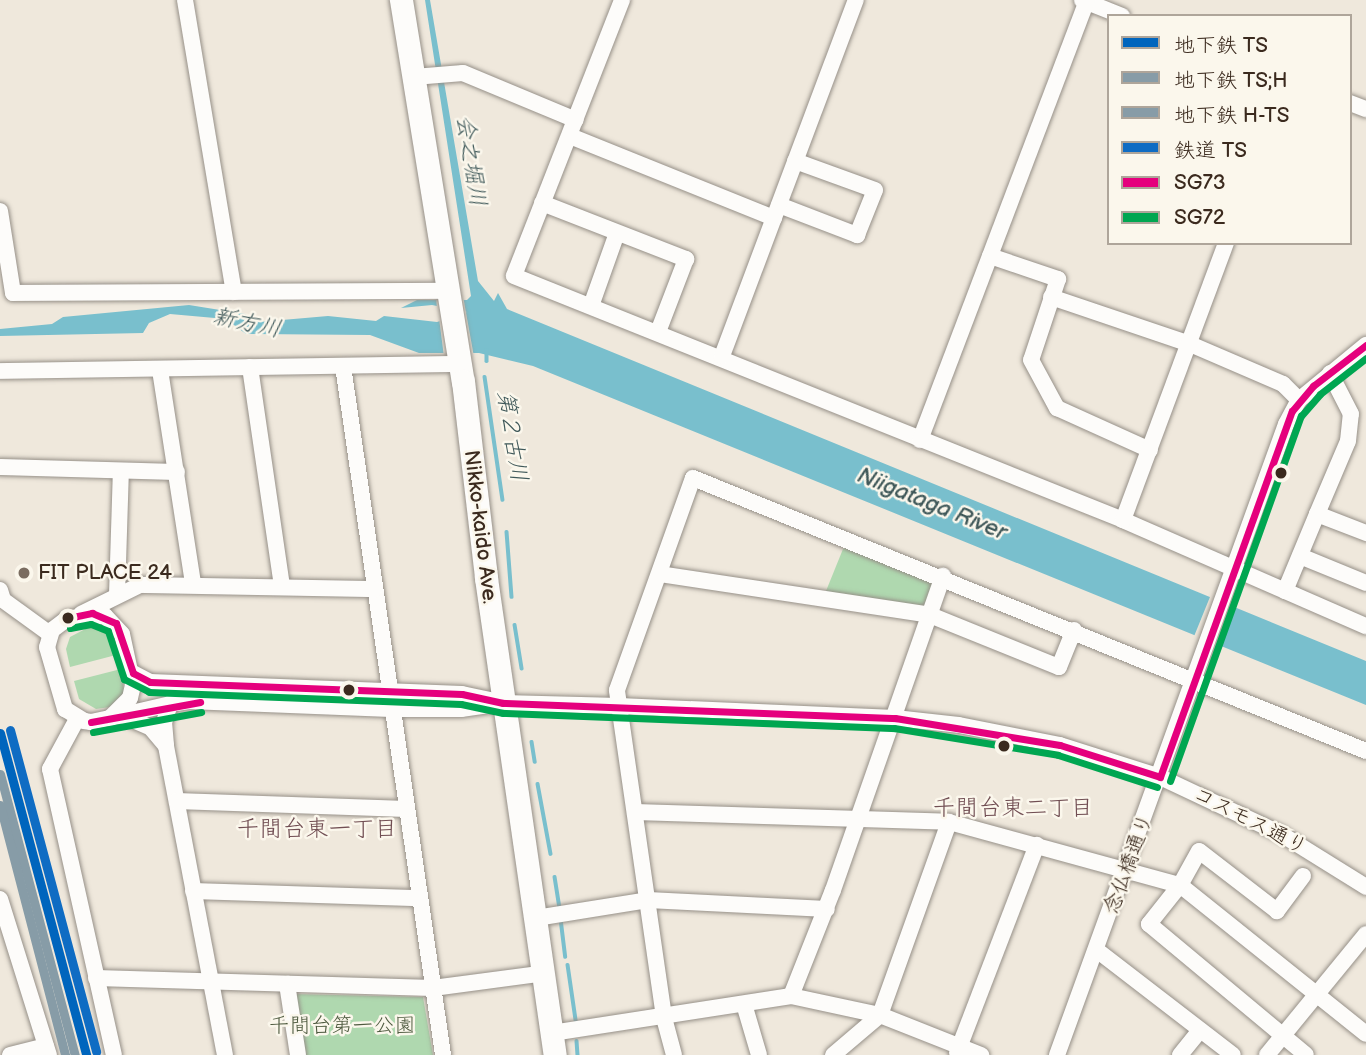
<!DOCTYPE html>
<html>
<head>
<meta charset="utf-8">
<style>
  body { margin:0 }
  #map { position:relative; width:1366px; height:1055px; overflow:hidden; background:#efe8dc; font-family:"Balsamiq Sans","Klee One",sans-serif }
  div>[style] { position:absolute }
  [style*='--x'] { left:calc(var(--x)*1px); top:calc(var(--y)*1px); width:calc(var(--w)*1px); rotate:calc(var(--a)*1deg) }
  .green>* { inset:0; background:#afd8af }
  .water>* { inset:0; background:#79bfcd }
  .pier>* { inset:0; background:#efe8dc; transform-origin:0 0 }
  .stream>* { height:3.5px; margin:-1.75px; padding:0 1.75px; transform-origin:1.75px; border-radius:1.75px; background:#79bfcd }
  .roads { filter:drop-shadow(0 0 2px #969088) drop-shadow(0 0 2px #969088) }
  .minor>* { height:16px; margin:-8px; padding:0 8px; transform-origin:8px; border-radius:8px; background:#fdfcfa }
  .highway>* { height:23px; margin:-11.5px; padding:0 11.5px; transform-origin:11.5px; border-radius:11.5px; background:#fdfcfa }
  .bus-1>* { height:7px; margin:-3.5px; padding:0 3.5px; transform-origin:3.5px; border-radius:3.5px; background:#e5007d }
  .bus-2>* { height:7px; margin:-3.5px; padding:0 3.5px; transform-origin:3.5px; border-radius:3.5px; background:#00a651 }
  .rail-1>* { height:9px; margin:-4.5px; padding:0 4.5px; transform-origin:4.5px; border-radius:4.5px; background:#0f6cc3 }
  .metro-1>* { height:9px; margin:-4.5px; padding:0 4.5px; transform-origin:4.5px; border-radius:4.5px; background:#0065bd }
  .metro-2>* { height:9px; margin:-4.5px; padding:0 4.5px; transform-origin:4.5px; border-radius:4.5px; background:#879ca7 }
  .metro-3>* { height:9px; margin:-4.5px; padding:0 4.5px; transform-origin:4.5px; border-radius:4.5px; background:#879ca7 }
  .dots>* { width:19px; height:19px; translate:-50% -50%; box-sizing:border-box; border:4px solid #fbf7ec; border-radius:50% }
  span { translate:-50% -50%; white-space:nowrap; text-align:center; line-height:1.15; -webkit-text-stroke:5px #fbf7ec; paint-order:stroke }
  .street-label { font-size:21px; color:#3b2a1e }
  .poi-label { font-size:21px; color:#3b2a1e }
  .left { translate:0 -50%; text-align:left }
  .park-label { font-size:21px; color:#4e5a3f }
  .water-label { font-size:23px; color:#3f5859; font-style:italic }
  .neighbourhood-label { font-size:23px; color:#714e53 }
  .legend { position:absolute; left:1107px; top:14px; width:245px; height:231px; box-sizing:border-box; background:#fbf7ec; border:2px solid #aea59a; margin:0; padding:9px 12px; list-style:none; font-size:21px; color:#3b2a1e }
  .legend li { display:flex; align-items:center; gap:14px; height:35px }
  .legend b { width:35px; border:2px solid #aea59a }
</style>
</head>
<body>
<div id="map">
  <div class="green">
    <div style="clip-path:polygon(852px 546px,936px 580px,924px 609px,831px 597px,826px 591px,843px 549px)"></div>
    <div style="clip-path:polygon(91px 626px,107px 633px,116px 655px,70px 667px,66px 649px,70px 637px)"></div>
    <div style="clip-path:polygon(121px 669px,124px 693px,110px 707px,96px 709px,79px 699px,74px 681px)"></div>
    <div style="clip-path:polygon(292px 994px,423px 997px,433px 1055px,304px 1055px)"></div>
  </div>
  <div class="water">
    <div style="clip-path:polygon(425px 0,430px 0,478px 281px,494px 301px,498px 293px,507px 309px,1366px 661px,1366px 705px,533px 366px,479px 353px,419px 353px,370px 335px,246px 334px,226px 319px,170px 314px,149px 323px,143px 333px,0 336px,0 329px,52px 324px,63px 317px,189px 305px,245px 314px,259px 322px,328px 316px,376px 321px,384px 316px,437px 322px,467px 312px,432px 305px,401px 308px,417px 300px,467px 300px,471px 296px)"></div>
  </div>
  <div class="pier">
    <div style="clip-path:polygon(436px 296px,463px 296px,474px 357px,444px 357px,439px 318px,455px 312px,437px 309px)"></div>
    <div style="left:1212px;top:592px;width:24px;height:50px;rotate:22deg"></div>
  </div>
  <div class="stream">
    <div style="--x:487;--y:350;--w:11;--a:90"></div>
    <div style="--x:485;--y:377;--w:124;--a:81.7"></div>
    <div style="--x:507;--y:532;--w:65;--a:85.6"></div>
    <div style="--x:515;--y:625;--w:44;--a:80.8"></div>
    <div style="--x:532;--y:742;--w:20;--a:81"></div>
    <div style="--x:538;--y:784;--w:71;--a:79.5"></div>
    <div style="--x:555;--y:877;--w:32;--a:81"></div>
    <div style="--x:561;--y:919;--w:38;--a:83"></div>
    <div style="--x:568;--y:965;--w:56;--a:81.7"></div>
    <div style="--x:577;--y:1041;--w:14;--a:86"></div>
  </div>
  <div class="roads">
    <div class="minor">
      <div style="--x:185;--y:0;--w:296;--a:80.5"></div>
      <div style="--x:622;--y:0;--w:296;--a:111.4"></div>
      <div style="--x:514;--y:276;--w:656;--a:21.83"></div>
      <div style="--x:1123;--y:520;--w:265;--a:23.6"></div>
      <div style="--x:1082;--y:0;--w:43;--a:21.8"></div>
      <div style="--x:414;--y:77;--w:49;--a:-4.7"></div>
      <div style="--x:463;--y:73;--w:122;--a:22.6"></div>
      <div style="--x:1350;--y:103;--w:17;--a:21"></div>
      <div style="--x:570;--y:136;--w:220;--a:21.9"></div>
      <div style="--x:542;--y:203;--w:155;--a:21.3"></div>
      <div style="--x:686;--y:259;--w:78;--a:111"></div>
      <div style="--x:779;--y:205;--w:84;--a:21"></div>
      <div style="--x:857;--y:235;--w:48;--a:-68.2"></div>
      <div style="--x:875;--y:190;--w:85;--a:-160.1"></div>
      <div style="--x:0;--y:211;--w:83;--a:81"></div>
      <div style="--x:13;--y:293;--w:434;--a:-0.3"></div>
      <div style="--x:990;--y:256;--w:72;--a:18.7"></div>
      <div style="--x:1058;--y:279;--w:85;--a:108.4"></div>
      <div style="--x:1031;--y:360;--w:55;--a:61.6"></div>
      <div style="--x:1057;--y:408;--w:102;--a:24.3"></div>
      <div style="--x:1051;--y:297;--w:147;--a:18.7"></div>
      <div style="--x:1190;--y:344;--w:101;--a:23.3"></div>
      <div style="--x:1283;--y:384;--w:23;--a:45"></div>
      <div style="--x:591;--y:306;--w:77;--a:-70.4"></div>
      <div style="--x:722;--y:356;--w:380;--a:-69.4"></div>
      <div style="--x:343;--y:366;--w:696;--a:81.74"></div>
      <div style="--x:250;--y:367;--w:222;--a:81.7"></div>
      <div style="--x:160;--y:370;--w:216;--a:81.2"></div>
      <div style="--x:0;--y:371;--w:460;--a:-0.9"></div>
      <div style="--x:920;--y:440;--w:471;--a:-69.2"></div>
      <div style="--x:0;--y:467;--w:177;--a:1.6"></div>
      <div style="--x:1317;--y:514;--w:79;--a:-67"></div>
      <div style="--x:1348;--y:441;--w:27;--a:-84"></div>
      <div style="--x:1351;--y:414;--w:46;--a:-117.1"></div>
      <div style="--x:1123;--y:520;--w:296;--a:-69.6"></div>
      <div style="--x:1300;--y:556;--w:71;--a:22.2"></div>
      <div style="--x:660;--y:574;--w:273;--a:8.6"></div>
      <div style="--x:930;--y:615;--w:139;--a:22"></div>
      <div style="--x:1059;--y:667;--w:40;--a:-68"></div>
      <div style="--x:0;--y:590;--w:10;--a:73"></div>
      <div style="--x:3;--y:600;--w:58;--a:35.9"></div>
      <div style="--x:1285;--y:591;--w:83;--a:-67.4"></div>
      <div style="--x:1317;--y:514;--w:53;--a:21.2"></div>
      <div style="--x:117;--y:595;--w:124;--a:-88.2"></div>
      <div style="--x:81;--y:614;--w:66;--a:-26.2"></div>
      <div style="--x:140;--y:585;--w:234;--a:1"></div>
      <div style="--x:133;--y:673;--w:19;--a:28"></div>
      <div style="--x:150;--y:682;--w:312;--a:2.2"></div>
      <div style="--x:462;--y:694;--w:30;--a:12"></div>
      <div style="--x:170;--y:704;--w:19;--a:108"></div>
      <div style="--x:164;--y:722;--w:24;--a:85"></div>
      <div style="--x:166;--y:746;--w:315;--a:79.2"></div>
      <div style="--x:121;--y:715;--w:33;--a:23"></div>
      <div style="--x:151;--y:728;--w:23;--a:50"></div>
      <div style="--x:110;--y:718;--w:28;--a:-45"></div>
      <div style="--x:130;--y:698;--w:13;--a:-77"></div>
      <div style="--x:133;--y:685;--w:52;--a:-102.2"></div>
      <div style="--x:122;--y:634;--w:25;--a:-133"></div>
      <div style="--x:105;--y:616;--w:37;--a:177"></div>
      <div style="--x:68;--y:618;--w:20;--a:143"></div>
      <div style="--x:52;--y:630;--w:18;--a:106"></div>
      <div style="--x:47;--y:647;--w:65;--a:73.8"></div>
      <div style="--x:65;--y:709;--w:22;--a:32"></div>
      <div style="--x:84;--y:721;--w:7;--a:8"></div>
      <div style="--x:91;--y:722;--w:19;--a:-12"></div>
      <div style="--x:110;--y:718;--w:62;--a:-13.1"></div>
      <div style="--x:170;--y:704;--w:19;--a:-9"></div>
      <div style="--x:189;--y:701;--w:202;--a:2.3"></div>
      <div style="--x:391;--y:709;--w:70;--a:0"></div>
      <div style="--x:461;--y:709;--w:42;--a:-8.1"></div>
      <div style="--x:503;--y:703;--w:116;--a:1.5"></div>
      <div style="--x:619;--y:706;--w:276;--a:2.5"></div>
      <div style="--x:895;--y:718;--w:64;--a:6.2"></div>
      <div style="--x:959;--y:725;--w:103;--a:11.2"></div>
      <div style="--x:1060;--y:745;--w:105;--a:17.7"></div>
      <div style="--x:1160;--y:777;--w:134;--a:25.2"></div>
      <div style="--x:1281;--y:834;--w:100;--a:31.9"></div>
      <div style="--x:77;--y:719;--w:57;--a:118.4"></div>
      <div style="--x:50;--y:769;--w:293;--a:77.4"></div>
      <div style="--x:177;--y:801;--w:229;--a:2"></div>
      <div style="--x:635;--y:812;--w:314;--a:1.8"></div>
      <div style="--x:949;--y:822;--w:239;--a:15.3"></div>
      <div style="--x:1180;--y:885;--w:238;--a:38.7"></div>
      <div style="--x:1303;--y:876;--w:44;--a:126.6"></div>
      <div style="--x:1277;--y:911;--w:98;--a:-142.4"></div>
      <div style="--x:1199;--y:851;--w:39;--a:119"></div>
      <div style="--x:1180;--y:885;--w:50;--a:128.5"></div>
      <div style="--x:1149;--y:924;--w:204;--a:39.8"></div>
      <div style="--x:193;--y:891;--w:227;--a:1.8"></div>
      <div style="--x:0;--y:899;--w:164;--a:72.6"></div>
      <div style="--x:536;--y:918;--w:113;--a:-9.1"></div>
      <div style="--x:648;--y:900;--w:179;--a:2.9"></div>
      <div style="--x:1098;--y:951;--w:170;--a:37.6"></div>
      <div style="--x:96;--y:978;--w:337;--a:1.7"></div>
      <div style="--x:433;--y:988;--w:113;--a:-7.6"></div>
      <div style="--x:287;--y:984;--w:72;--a:81.2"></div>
      <div style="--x:791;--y:996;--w:114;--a:-68.4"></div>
      <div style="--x:833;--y:890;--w:333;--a:-70.7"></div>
      <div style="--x:744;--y:1004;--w:53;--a:73.6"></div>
      <div style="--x:552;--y:1033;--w:242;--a:-8.8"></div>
      <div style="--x:791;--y:996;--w:91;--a:12.1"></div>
      <div style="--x:880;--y:1015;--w:109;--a:21.6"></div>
      <div style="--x:957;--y:1053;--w:223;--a:-69"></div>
      <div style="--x:10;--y:1055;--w:37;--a:-14"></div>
      <div style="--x:674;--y:1055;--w:39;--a:-105"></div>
      <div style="--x:664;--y:1017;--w:330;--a:-98.2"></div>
      <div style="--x:617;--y:690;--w:225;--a:-70.3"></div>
      <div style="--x:693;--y:478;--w:726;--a:22.08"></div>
      <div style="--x:833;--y:1055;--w:62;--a:-40.4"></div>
      <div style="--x:880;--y:1015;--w:205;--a:-70.3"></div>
      <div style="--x:1057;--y:1055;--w:671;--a:-70.05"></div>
      <div style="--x:1286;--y:424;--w:27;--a:-62"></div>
      <div style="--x:1299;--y:400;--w:87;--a:-39.4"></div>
      <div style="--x:1180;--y:1055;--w:32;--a:-51"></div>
      <div style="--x:1267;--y:1055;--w:156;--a:-50.7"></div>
    </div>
    <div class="highway">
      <div style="--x:401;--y:0;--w:386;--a:80.8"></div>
      <div style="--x:463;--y:381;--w:198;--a:83.3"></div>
      <div style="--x:486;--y:578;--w:482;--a:81.8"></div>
    </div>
  </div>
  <div class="bus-1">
    <div style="--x:68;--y:618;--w:25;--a:-12"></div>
    <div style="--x:92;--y:613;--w:26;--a:23"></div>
    <div style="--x:116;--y:623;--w:53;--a:71.2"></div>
    <div style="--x:133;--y:673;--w:19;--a:28"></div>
    <div style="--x:150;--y:682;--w:312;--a:2.2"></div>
    <div style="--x:462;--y:694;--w:42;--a:12.4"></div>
    <div style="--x:503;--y:703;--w:392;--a:2.2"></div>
    <div style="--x:895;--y:718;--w:167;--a:9.3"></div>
    <div style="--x:1060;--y:745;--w:105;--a:17.7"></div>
    <div style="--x:91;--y:722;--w:111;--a:-10.4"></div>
    <div style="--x:1160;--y:777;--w:389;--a:-70.2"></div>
    <div style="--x:1292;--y:411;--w:33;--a:-50"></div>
    <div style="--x:1313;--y:386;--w:67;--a:-37.7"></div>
  </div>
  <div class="bus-2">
    <div style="--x:70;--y:628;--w:21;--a:-11"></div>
    <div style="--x:91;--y:624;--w:18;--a:22"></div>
    <div style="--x:108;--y:631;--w:51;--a:71.6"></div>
    <div style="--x:124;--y:679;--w:28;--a:27"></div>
    <div style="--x:149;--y:692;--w:312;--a:2.2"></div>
    <div style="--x:461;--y:704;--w:43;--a:12.1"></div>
    <div style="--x:503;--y:713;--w:391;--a:2.2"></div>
    <div style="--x:894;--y:728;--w:166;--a:9.3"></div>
    <div style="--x:1058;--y:755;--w:104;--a:17.9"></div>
    <div style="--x:93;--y:732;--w:110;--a:-10.5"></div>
    <div style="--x:1170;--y:781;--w:388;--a:-70.3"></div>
    <div style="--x:1301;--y:416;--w:29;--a:-49"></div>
    <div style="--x:1320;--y:394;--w:58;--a:-38"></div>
  </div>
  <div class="rail-1">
    <div style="--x:10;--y:730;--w:333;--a:75"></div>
  </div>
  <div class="metro-1">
    <div style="--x:0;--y:733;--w:333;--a:75"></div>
  </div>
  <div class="metro-2">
    <div style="--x:0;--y:774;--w:291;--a:75.1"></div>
  </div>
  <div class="metro-3">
    <div style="--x:0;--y:805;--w:258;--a:75.4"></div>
  </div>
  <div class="dots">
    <div style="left:1281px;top:473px;background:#3b2a1e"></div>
    <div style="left:24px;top:573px;background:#7a6c60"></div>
    <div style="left:68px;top:618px;background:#3b2a1e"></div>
    <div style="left:349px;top:690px;background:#3b2a1e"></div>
    <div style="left:1004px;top:746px;background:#3b2a1e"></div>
  </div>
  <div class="street-label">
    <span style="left:480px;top:527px;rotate:83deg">Nikko-kaido Ave.</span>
    <span style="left:1250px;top:821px;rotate:27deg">コスモス通り</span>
    <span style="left:1129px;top:864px;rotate:-70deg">念仏橋通り</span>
  </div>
  <div class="poi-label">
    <span class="left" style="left:38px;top:573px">FIT PLACE 24</span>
  </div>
  <div class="park-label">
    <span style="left:342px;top:1026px">千間台第一公園</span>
  </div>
  <div class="water-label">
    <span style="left:471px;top:161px;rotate:81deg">会之堀川</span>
    <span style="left:247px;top:323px;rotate:12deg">新方川</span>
    <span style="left:512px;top:436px;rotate:81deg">第２古川</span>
    <span style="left:932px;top:504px;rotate:22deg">Niigataga River</span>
  </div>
  <div class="neighbourhood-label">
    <span style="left:1013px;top:808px">千間台東二丁目</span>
    <span style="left:317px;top:829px">千間台東一丁目</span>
  </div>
  <ul class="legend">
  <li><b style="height:9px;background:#0065bd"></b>地下鉄 TS</li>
  <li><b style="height:9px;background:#879ca7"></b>地下鉄 TS;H</li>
  <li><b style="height:9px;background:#879ca7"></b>地下鉄 H-TS</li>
  <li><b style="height:9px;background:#0f6cc3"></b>鉄道 TS</li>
  <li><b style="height:9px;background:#e5007d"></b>SG73</li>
  <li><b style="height:9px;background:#00a651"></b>SG72</li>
  </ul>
</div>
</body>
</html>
